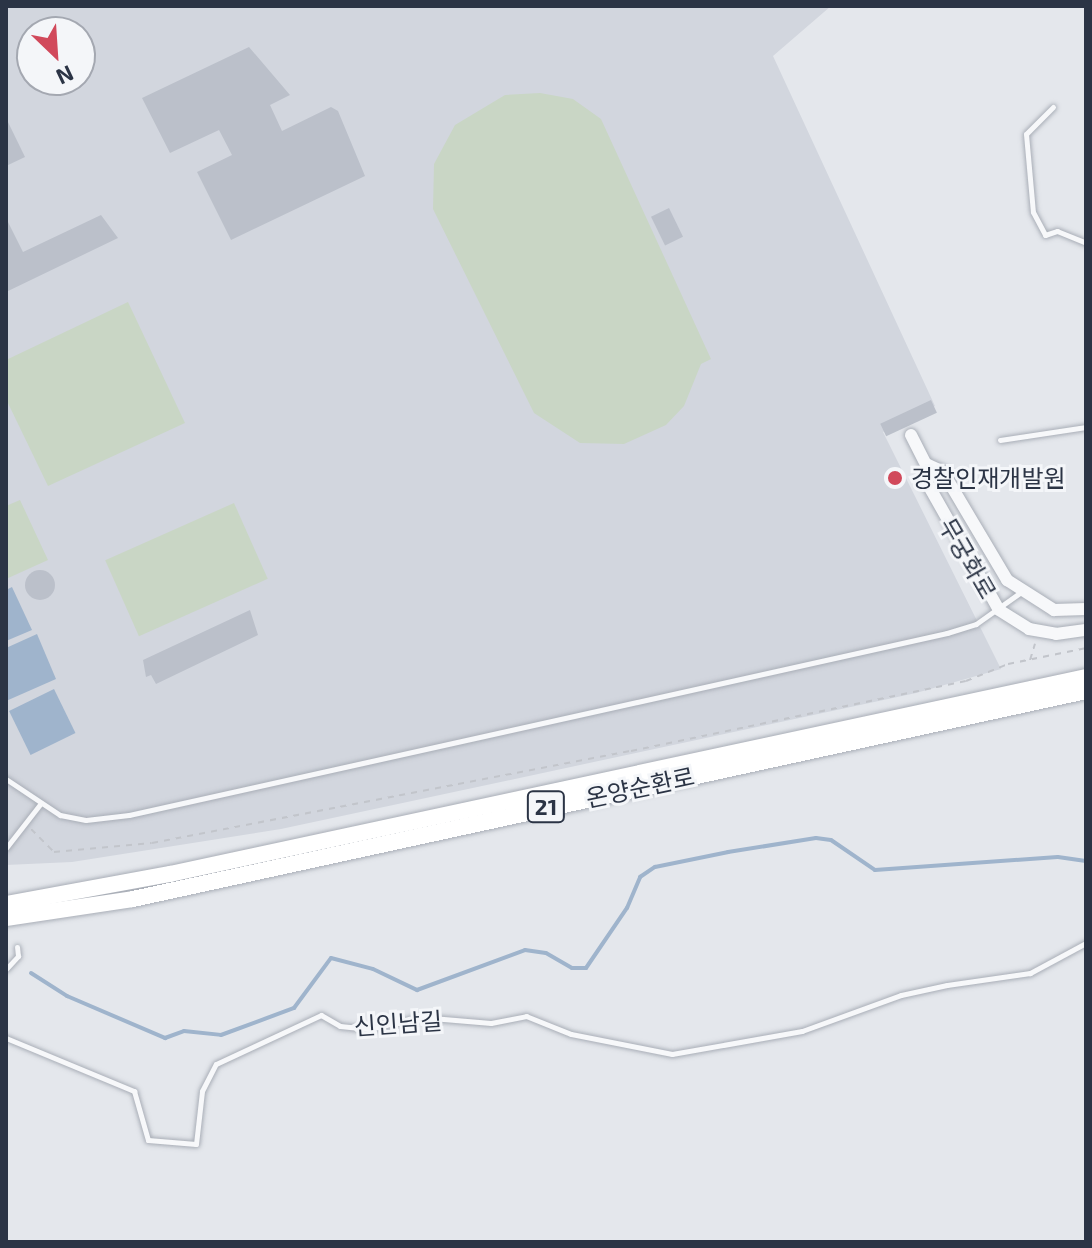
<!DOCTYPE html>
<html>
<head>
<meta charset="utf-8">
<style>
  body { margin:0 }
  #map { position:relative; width:1092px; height:1248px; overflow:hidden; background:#e4e7ec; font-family:"Exo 2","Noto Sans KR",sans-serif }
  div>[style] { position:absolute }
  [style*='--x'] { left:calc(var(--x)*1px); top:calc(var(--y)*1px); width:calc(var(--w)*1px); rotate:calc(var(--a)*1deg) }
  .built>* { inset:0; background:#d2d6de }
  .green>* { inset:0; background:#c9d6c5; transform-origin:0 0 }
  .water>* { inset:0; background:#9fb4cc; transform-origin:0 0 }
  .stream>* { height:4px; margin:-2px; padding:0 2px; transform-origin:2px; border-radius:2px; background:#9fb4cc }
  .building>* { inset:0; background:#bbc0ca; transform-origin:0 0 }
  .round { border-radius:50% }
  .path>* { height:2px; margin-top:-1px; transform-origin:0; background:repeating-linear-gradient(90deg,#c2c5cb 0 6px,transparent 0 12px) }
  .roads { filter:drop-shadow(0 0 2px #a9aeb7) drop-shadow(0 0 2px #a9aeb7) }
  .service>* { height:5px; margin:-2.5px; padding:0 2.5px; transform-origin:2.5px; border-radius:2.5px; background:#f7f8fa }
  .tertiary>* { height:12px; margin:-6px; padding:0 6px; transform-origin:6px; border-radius:6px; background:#f7f8fa }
  .trunk>* { height:16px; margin:-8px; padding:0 8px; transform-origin:8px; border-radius:8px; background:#fff }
  .dots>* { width:22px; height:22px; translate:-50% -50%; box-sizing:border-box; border:4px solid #f4f6f9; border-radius:50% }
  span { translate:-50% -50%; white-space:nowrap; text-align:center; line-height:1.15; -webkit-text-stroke:6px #f4f6f9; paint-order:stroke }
  .shield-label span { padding:2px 6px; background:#f4f6f9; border:2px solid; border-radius:6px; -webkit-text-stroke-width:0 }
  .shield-label { font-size:22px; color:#2b3445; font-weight:700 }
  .poi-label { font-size:24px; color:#2b3445 }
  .left { translate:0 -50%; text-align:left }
  .street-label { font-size:24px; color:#2b3445 }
  .frame { position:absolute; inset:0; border:8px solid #2b3445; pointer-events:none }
  .north { position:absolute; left:16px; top:16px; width:80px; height:80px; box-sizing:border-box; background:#f4f6f9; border:2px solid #a4a8b1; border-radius:50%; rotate:155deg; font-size:22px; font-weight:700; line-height:32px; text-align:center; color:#2b3445 }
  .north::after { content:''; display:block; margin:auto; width:28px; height:36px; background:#d1495b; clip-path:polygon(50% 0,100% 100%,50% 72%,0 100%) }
</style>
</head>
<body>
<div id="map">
  <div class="built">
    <div style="clip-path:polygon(evenodd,6px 6px,831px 6px,773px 56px,935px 406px,883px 432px,1001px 669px,916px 693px,281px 829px,72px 862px,6px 865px,6px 6px,32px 32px,80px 32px,80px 80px,32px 80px,32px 32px)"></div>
  </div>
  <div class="green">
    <div style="clip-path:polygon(540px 93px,573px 99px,601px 119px,711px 359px,701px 364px,684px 406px,666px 425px,624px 444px,580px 443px,534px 413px,433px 209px,434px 164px,455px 125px,505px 95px)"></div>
    <div style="clip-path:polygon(128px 302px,185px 423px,48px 486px,6px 399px,6px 360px)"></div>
    <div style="clip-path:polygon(20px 500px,48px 560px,6px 579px,6px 506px)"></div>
    <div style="left:234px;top:503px;width:83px;height:141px;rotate:66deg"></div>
  </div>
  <div class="water">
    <div style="clip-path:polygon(12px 587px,32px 630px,6px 641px,6px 590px)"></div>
    <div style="clip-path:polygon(37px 634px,56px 679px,6px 701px,6px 648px)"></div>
    <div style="left:54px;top:689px;width:49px;height:50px;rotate:64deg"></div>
  </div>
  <div class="stream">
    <div style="--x:31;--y:973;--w:43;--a:32.6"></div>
    <div style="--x:67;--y:996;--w:107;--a:23.2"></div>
    <div style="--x:165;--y:1038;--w:20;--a:-20"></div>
    <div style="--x:184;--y:1031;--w:37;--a:6"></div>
    <div style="--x:221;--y:1035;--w:78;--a:-20.3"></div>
    <div style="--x:294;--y:1008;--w:62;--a:-53.5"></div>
    <div style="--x:331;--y:958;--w:43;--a:14.7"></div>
    <div style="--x:373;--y:969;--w:49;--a:25.5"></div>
    <div style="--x:417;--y:990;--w:115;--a:-20.3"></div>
    <div style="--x:525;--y:950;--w:21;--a:8"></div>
    <div style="--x:546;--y:953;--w:30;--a:30"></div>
    <div style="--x:572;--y:968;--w:14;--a:0"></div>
    <div style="--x:586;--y:968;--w:73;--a:-55.7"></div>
    <div style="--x:627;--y:908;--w:34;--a:-67"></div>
    <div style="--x:640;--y:877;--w:18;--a:-34"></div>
    <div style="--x:655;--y:867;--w:75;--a:-11.6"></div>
    <div style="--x:728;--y:852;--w:89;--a:-9"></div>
    <div style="--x:816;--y:838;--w:15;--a:8"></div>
    <div style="--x:831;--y:840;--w:53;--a:34.3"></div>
    <div style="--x:875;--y:870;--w:183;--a:-4.1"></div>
    <div style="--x:1058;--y:857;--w:28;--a:8"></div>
  </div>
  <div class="building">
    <div style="clip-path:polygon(249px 47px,290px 95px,270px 105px,282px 131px,331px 107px,338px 111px,365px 176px,231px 240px,197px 172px,232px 155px,219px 130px,170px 153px,142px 98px)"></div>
    <div style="clip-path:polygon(6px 118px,25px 157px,6px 166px)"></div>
    <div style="left:669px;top:208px;width:32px;height:20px;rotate:64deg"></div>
    <div style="clip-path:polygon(101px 215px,118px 238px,6px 292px,6px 218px,23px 252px)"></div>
    <div style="left:931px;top:400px;width:14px;height:56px;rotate:65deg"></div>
    <div class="round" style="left:25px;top:570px;width:30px;height:30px"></div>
    <div style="clip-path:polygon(250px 610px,258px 635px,156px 684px,151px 675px,146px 677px,143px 660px)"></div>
  </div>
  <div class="path">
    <div style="--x:1030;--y:660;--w:17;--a:-73"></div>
    <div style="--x:31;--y:829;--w:33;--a:45"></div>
    <div style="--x:54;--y:852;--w:98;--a:-5.2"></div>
    <div style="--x:152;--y:843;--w:488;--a:-10.9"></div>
    <div style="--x:631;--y:751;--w:342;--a:-11.8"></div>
    <div style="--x:966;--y:681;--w:45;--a:-22"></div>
    <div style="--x:1008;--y:664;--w:80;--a:-11.6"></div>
  </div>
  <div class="roads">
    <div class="service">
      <div style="--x:1053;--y:107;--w:38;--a:135"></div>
      <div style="--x:1026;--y:134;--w:78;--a:84.9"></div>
      <div style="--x:1033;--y:212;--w:26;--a:62"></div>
      <div style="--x:1045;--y:235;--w:13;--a:-18"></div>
      <div style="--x:1057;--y:231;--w:31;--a:22"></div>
      <div style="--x:1000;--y:440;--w:87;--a:-8.6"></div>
      <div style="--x:6;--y:779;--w:65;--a:33.7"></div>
      <div style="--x:60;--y:815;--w:26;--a:11"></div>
      <div style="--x:86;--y:820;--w:43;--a:-6.6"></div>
      <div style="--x:129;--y:815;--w:838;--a:-12.54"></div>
      <div style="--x:947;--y:633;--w:30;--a:-17"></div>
      <div style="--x:976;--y:624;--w:55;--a:-35.4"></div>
      <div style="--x:6;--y:848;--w:57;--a:-52.1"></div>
      <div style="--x:6;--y:969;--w:18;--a:-47"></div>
      <div style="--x:18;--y:956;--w:9;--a:-96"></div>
      <div style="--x:6;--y:1038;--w:139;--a:22.5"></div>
      <div style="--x:134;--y:1091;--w:51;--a:74.1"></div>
      <div style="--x:148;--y:1140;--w:48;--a:4.8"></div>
      <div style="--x:196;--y:1144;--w:53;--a:-83.5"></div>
      <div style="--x:202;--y:1091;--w:30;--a:-63"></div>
      <div style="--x:216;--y:1064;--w:116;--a:-25"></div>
      <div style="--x:321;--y:1015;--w:22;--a:30"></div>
      <div style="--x:340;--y:1026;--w:29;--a:6"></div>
      <div style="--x:369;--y:1029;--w:52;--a:-13.2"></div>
      <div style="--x:420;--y:1017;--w:71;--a:4.8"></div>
      <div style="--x:491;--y:1023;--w:36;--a:-11"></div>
      <div style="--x:526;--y:1016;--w:48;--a:21.8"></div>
      <div style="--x:571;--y:1034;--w:103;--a:11.2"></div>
      <div style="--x:672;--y:1054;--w:132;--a:-10"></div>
      <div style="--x:802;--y:1031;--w:105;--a:-20"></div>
      <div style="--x:901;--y:995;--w:47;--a:-12.3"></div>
      <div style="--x:947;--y:985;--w:84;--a:-8.2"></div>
      <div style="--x:1030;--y:973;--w:64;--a:-28.2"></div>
    </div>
    <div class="tertiary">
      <div style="--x:911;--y:435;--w:33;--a:63"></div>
      <div style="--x:926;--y:464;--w:17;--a:90"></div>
      <div style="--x:926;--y:481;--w:148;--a:60.5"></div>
      <div style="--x:999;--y:610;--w:36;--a:32"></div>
      <div style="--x:1029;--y:629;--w:27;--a:10"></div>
      <div style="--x:1056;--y:634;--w:30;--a:-8"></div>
      <div style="--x:926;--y:464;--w:19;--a:25"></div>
      <div style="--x:943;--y:472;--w:126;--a:59.3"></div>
      <div style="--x:1007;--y:580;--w:56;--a:32.6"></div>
      <div style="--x:1054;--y:610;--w:32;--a:-2"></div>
    </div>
    <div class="trunk">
      <div style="--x:6;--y:904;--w:167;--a:-10.4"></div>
      <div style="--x:170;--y:874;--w:937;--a:-12.14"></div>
      <div style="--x:6;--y:918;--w:128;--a:-8.5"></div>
      <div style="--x:133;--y:899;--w:975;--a:-12.31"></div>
    </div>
  </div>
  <div class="dots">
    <div style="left:895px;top:478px;background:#d1495b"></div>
  </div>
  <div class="shield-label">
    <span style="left:546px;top:807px">21</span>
  </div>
  <div class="poi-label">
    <span class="left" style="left:911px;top:478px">경찰인재개발원</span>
  </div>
  <div class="street-label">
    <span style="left:968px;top:558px;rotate:60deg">무궁화로</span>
    <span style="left:640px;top:787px;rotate:-12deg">온양순환로</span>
    <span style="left:398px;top:1023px;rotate:-4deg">신인남길</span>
  </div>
  <div class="frame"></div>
  <div class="north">N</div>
</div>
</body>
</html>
